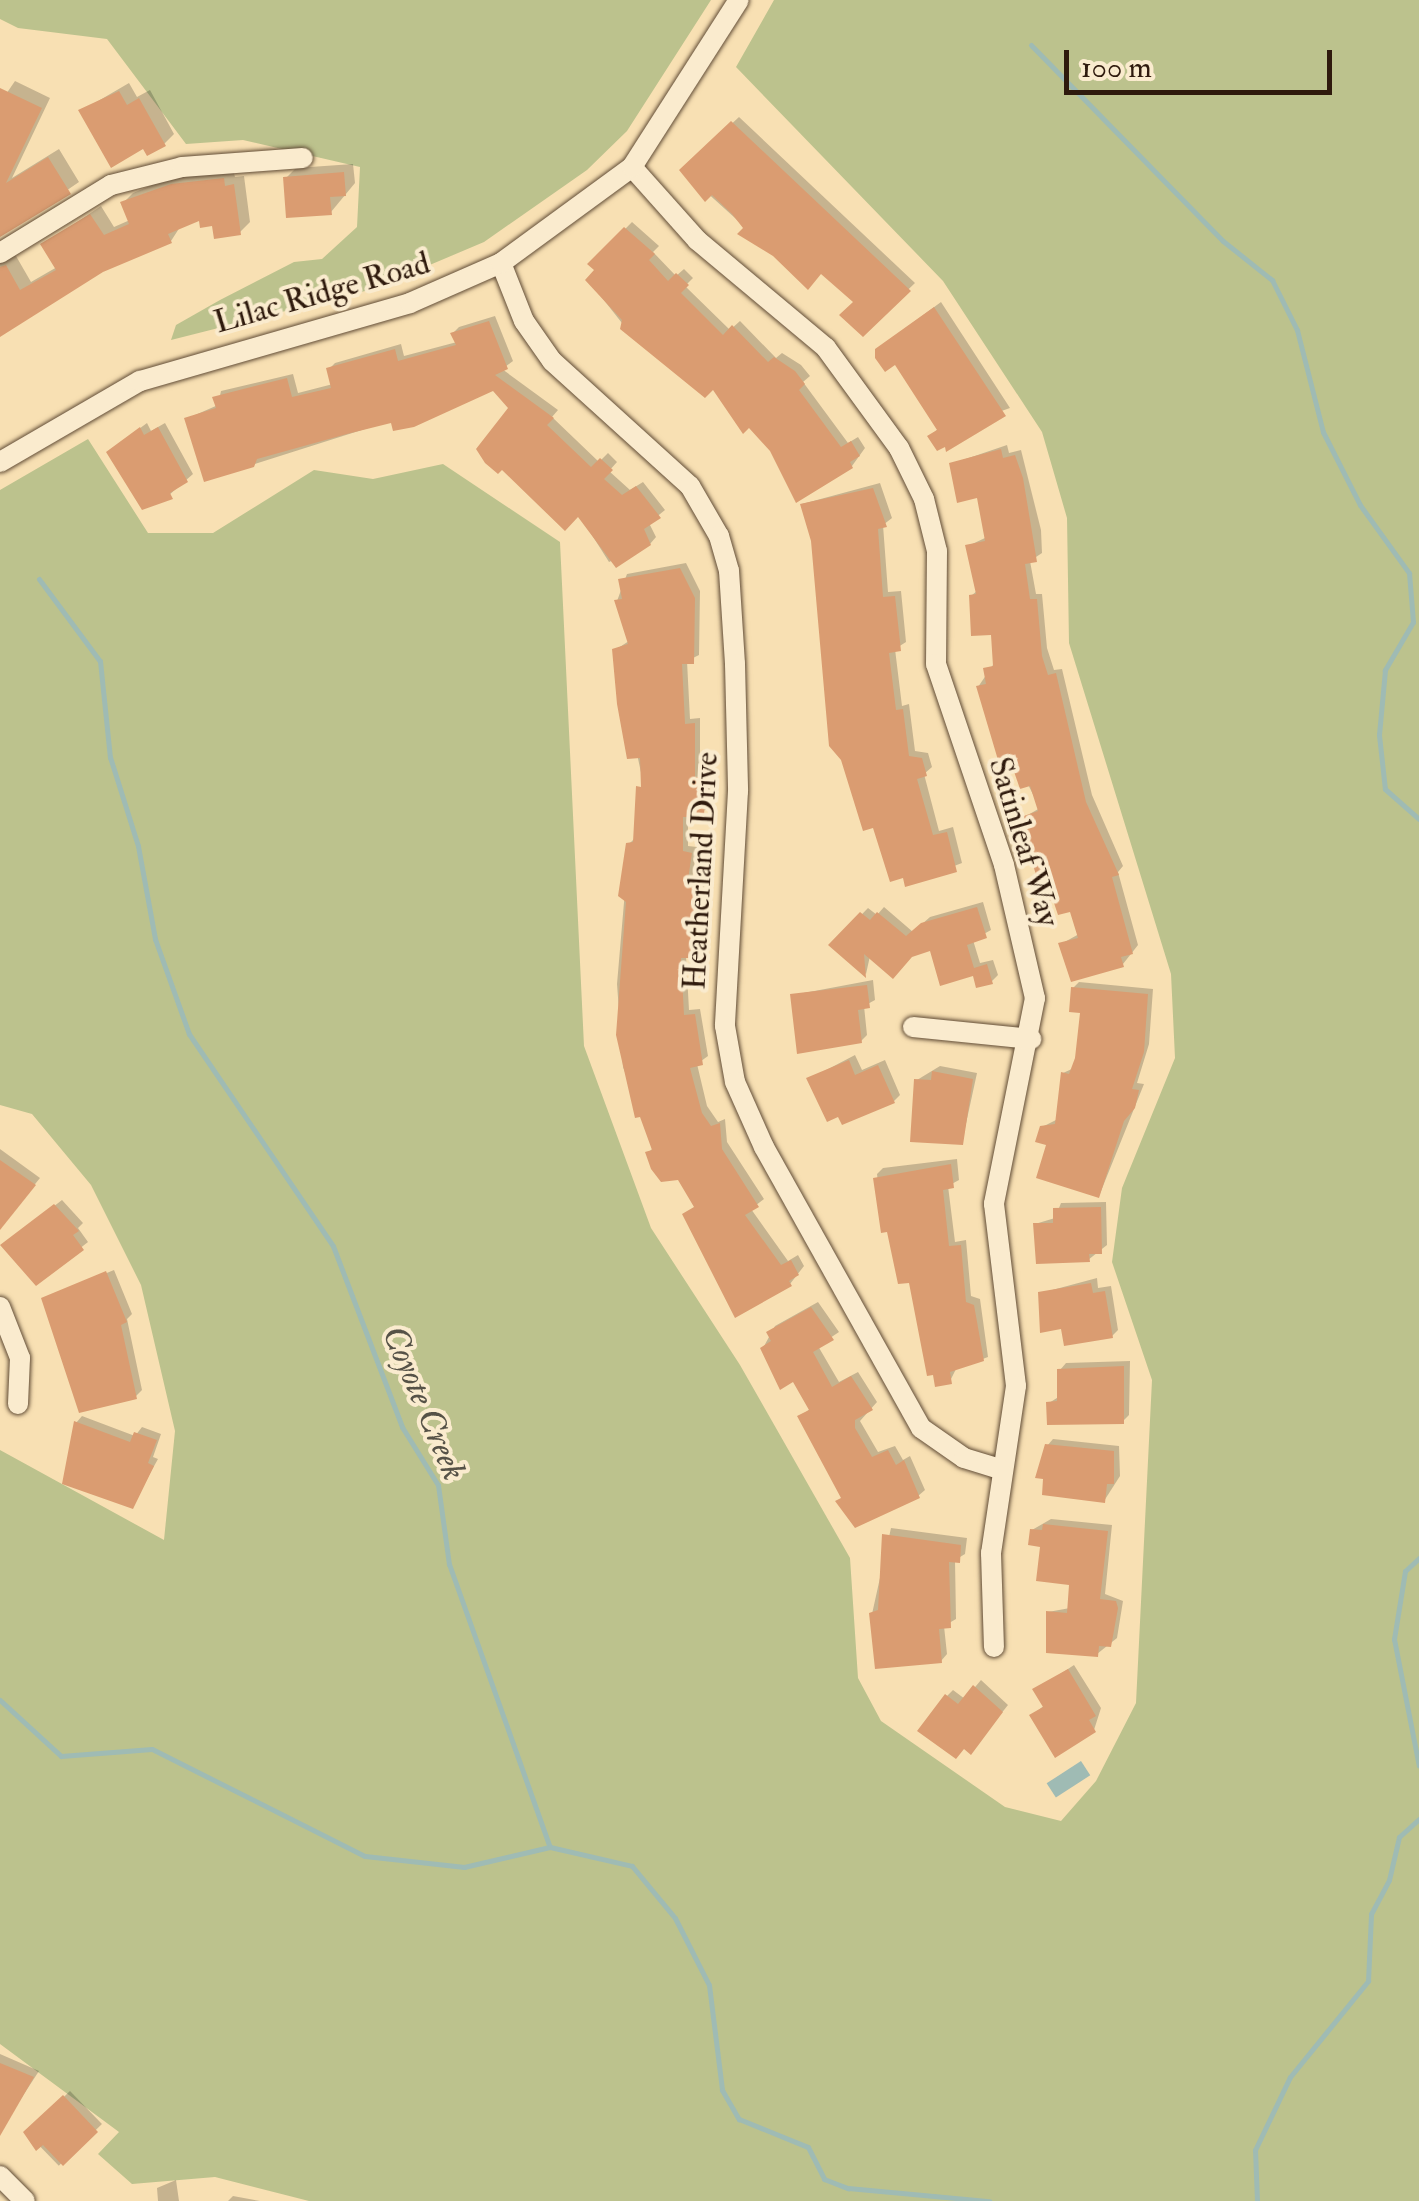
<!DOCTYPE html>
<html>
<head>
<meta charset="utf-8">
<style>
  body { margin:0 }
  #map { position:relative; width:1419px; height:2201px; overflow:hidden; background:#f8e0b3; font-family:"IM FELL Double Pica",serif }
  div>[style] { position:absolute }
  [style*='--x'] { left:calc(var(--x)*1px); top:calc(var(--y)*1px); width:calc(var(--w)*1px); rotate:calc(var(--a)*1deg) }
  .green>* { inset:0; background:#bcc28d }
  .water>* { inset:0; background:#9fbbb4; transform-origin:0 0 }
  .shadow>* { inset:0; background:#0003; transform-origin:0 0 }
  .stream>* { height:5px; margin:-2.5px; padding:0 2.5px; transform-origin:2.5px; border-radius:2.5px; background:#9fbbb4 }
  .building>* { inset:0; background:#da9c71 }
  .roads { filter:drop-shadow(0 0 2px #614c36) drop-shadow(0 0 2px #614c36) }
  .street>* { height:20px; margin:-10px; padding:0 10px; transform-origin:10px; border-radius:10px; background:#faebce }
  span { translate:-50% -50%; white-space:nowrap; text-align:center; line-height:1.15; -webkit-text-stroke:8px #faebce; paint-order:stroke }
  .street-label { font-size:32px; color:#2f1a0d }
  .water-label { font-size:35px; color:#565247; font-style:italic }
  .scale { position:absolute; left:1064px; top:50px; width:268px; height:45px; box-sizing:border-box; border:5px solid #2f1a0d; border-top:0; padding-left:12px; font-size:30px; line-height:35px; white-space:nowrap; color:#2f1a0d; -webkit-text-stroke:8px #faebce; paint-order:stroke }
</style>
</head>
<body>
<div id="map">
  <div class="green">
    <div style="clip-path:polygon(0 0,711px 0,627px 131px,587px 170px,484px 242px,373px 289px,171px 340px,176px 325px,220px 300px,294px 262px,322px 259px,357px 227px,360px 167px,243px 140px,186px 144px,107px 39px,18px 28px,0 19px)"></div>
    <div style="clip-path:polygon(774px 0,1419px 0,1419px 2201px,309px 2201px,215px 2177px,132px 2184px,98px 2154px,119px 2132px,0 2044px,0 1450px,164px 1540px,175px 1431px,141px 1285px,91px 1185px,32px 1114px,0 1105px,0 490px,88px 439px,148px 533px,213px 533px,314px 470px,373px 479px,443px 464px,560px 542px,584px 1046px,651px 1228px,740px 1365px,850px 1558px,858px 1678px,881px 1721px,1005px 1807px,1061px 1821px,1096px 1781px,1136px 1703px,1152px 1380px,1112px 1262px,1122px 1188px,1175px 1058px,1171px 974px,1069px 643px,1067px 518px,1042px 432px,943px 281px,736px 67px)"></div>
  </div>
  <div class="water">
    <div style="left:1081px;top:1761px;width:17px;height:41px;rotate:57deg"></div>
  </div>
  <div class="shadow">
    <div style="clip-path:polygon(15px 81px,50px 98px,12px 178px,59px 149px,79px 182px,0 236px,0 103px)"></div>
    <div style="clip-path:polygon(129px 83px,137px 97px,150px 90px,174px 134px,164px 144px,144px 146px,81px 111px)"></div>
    <div style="clip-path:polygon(739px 117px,915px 283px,863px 333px,857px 302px,822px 271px,746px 228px,682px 170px)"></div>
    <div style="clip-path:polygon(353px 164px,355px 183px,331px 212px,286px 178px,296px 168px)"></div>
    <div style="clip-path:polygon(233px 169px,235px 177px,244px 176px,250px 222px,240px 232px,201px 218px,180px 227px,171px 241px,101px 270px,0 334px,0 252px,16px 256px,31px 282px,57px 267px,43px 245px,101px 206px,114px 227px,130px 220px,123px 203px,133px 193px,164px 180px)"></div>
    <div style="clip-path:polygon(632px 222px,659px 246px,653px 252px,676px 276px,684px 269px,693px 278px,685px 286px,730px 330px,740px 321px,776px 358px,782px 353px,801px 365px,810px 376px,803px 382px,848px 443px,858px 437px,865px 448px,852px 466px,797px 499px,772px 449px,713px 387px,633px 337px,588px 280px,597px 270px,591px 264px)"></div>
    <div style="clip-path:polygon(941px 302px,1010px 408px,930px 436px,939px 428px,884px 344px)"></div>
    <div style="clip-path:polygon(495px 316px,513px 361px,502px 369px,558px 410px,552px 417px,599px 462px,608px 453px,617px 462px,609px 471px,630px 490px,643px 482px,665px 510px,649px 523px,656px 537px,650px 544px,609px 562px,578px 513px,502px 466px,512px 408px,494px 388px,252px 465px,186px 419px,218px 405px,221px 391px,293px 374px,298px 393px,333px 384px,329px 369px,335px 363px,401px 344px,404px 356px,457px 342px,453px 333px,459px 327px)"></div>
    <div style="clip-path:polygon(147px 423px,151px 431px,165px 423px,193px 474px,160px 503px,116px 446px)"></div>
    <div style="clip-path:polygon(1007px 445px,1009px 453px,1021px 450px,1041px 530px,1042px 553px,1030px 561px,1036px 594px,1042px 594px,1047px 648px,1054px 670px,1062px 669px,1092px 795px,1123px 866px,1118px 872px,1138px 945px,1123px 964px,1061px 944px,1079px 934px,1072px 908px,1021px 819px,1040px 808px,978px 687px,995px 662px,993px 632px,971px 596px,978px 590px,968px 546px,987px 537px,978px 495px,951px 464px)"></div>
    <div style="clip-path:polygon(880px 483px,892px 518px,883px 525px,888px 592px,901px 591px,906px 642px,895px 649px,902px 706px,909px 704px,915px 751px,928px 753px,932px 767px,924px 774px,939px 831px,953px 827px,962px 863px,907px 884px,802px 504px)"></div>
    <div style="clip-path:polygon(686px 563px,700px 591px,699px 655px,687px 661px,690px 719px,700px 718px,700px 771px,708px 772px,710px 787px,710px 809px,688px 814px,688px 846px,697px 847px,692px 880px,705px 882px,695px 949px,686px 956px,689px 1010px,700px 1009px,708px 1056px,697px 1064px,707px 1106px,718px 1122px,725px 1119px,727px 1142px,764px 1199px,751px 1209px,788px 1261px,798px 1255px,804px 1266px,790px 1284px,686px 1214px,696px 1206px,679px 1177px,648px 1153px,654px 1147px,623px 1067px,617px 984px,629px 844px,636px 837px,643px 782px,615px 650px,629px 641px,617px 601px,627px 574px)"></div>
    <div style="clip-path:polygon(983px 902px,991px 930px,973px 940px,980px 963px,993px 960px,998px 975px,992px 981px,932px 948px,870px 956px,866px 974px,832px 945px,868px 908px,877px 915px,884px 907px,913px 932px,930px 917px)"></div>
    <div style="clip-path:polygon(873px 980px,875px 1000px,864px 1006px,867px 1035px,861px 1041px,793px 995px)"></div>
    <div style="clip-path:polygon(1079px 982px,1153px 989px,1149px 1044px,1137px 1083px,1144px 1084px,1099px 1196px,1042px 1127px,1058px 1119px,1063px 1073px,1074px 1068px,1083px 1011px,1073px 988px)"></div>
    <div style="clip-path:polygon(855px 1055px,862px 1070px,885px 1060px,900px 1095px,894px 1101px,809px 1079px)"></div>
    <div style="clip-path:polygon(940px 1066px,977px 1073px,962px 1142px,917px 1080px)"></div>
    <div style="clip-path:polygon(0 1149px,40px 1178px,0 1227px)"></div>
    <div style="clip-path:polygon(957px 1159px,959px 1180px,948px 1186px,955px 1242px,966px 1240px,971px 1296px,980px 1299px,988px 1357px,956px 1369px,950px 1381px,912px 1280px,889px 1230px,883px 1230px,877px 1174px,883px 1168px)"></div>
    <div style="clip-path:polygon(62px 1200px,83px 1223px,78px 1228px,88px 1242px,36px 1283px,8px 1242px)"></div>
    <div style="clip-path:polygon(1106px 1202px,1107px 1245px,1088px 1260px,1035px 1224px,1055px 1218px,1061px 1203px)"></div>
    <div style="clip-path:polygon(114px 1270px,132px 1314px,127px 1319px,142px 1390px,136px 1396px,44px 1299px)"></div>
    <div style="clip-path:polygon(1097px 1278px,1098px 1288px,1111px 1286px,1118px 1330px,1112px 1336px,1063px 1326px,1041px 1293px)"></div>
    <div style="clip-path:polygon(818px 1302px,839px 1332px,818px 1346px,839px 1382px,858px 1372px,877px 1402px,860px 1421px,878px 1452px,895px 1446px,903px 1460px,910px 1456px,925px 1490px,918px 1496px,844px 1496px,800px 1417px,811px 1408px,794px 1379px,763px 1348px,775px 1326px)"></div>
    <div style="clip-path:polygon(1130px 1361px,1129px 1415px,1123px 1421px,1049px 1403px,1060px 1396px,1060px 1370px,1066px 1363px)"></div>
    <div style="clip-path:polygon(82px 1416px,135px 1436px,142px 1427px,161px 1434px,153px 1457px,158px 1459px,132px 1506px,76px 1423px)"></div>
    <div style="clip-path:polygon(1053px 1439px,1119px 1446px,1120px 1476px,1104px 1501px,1047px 1446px)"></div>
    <div style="clip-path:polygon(1051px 1519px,1112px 1525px,1105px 1594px,1123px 1601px,1117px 1638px,1097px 1654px,1048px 1612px,1070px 1608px,1072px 1583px,1032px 1530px)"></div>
    <div style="clip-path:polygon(891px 1528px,967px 1538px,965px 1554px,955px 1560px,956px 1619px,944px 1626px,947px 1654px,941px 1661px,872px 1614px)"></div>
    <div style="clip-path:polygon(1074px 1665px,1101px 1708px,1094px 1730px,1032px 1715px,1045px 1705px,1036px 1690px)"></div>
    <div style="clip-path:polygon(981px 1680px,1008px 1705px,976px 1745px,947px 1696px,953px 1690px,965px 1699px)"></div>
    <div style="clip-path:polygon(0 2054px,39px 2071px,7px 2120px,0 2116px)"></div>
    <div style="left:70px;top:2091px;width:46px;height:60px;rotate:46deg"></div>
    <div style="clip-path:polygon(176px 2180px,179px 2201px,205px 2201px,158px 2201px,157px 2188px)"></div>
    <div style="clip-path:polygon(233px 2196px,260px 2201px,228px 2201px)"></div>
  </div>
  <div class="stream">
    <div style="--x:1031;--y:45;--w:274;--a:45.6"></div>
    <div style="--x:1223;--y:241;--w:63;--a:38.5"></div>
    <div style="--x:1272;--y:280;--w:56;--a:63.4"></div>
    <div style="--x:1297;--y:330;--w:105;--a:75.7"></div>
    <div style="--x:1323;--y:432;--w:82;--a:63.1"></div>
    <div style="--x:1360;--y:505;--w:84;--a:54.2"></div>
    <div style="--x:1409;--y:573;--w:49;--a:85.3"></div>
    <div style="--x:1413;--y:622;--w:56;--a:120.3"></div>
    <div style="--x:1385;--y:670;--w:65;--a:95.3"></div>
    <div style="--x:1379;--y:735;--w:54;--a:83.7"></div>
    <div style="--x:1385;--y:789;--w:45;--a:41.4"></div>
    <div style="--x:39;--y:579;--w:102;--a:53.4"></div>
    <div style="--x:100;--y:661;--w:97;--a:84.1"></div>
    <div style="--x:110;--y:757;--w:93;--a:72.5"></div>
    <div style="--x:138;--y:846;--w:95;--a:79.6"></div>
    <div style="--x:155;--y:939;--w:101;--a:70.3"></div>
    <div style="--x:189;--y:1034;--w:256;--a:55.8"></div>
    <div style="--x:333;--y:1246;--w:194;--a:69.1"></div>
    <div style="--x:402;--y:1427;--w:68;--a:58.2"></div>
    <div style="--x:438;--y:1485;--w:80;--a:82.1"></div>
    <div style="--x:449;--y:1564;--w:300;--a:70.4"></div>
    <div style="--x:1419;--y:1558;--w:19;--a:137"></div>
    <div style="--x:1405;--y:1571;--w:69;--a:99.2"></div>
    <div style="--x:1394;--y:1639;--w:129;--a:78.9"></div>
    <div style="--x:0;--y:1700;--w:83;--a:42.6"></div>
    <div style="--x:61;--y:1756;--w:91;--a:-4.4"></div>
    <div style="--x:152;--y:1749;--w:238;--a:26.7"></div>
    <div style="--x:365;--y:1856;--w:100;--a:6.3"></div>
    <div style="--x:464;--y:1867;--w:88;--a:-13.1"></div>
    <div style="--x:550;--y:1847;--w:84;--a:13"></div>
    <div style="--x:632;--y:1866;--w:67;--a:50.4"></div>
    <div style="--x:675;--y:1918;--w:75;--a:63.1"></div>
    <div style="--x:709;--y:1985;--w:106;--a:82.9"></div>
    <div style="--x:722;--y:2090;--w:34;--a:60"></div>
    <div style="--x:739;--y:2119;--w:74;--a:22.1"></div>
    <div style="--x:808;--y:2147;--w:36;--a:63"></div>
    <div style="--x:824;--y:2179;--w:26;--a:21"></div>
    <div style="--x:848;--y:2188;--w:142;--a:5.3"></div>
    <div style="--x:1257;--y:2201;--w:51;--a:-92.2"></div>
    <div style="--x:1255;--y:2150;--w:81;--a:-64.4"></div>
    <div style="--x:1290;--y:2077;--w:124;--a:-50.9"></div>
    <div style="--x:1368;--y:1981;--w:67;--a:-87.4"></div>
    <div style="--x:1371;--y:1914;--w:38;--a:-62"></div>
    <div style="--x:1389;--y:1880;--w:44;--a:-76.9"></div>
    <div style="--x:1399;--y:1837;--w:27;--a:-42"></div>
  </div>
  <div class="building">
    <div style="clip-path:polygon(0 88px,42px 108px,6px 183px,48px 157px,71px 194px,0 237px)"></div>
    <div style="clip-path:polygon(119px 91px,127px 105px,139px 98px,166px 146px,147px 156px,143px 149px,111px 168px,78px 110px)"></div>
    <div style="clip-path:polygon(731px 121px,911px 291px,863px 337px,839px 315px,853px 302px,821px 274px,808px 290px,773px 256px,737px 234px,743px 228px,732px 214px,712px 195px,705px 202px,679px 170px)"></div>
    <div style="clip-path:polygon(344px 172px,346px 196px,330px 197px,332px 215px,286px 218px,283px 177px)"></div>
    <div style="clip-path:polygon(224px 178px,225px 186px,234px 184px,241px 235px,214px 239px,212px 226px,200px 228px,199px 221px,168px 234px,172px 243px,103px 272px,0 337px,0 267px,6px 265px,20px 290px,56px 270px,40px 244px,90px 214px,104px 235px,129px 224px,120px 202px,171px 184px)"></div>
    <div style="clip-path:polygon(624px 227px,655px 254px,649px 260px,668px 281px,676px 273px,689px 285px,681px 293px,723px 335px,732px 325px,768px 362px,774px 357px,795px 371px,805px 384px,799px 390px,841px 447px,851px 441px,860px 456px,850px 462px,853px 468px,796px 503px,770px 451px,749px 428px,743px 434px,713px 390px,705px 398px,620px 329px,622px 320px,585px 280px,594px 270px,587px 264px)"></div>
    <div style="clip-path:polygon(934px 307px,1006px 416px,946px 452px,945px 447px,937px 451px,927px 436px,937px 430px,895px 365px,885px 372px,875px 358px,875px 349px)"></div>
    <div style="clip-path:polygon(489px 321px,508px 369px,495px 375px,554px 418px,547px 425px,591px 467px,600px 458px,613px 470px,604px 479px,622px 495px,636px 486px,661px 518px,644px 529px,651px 545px,616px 568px,578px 517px,565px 531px,502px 470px,498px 474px,485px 463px,476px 449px,508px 408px,493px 391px,414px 427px,393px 431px,391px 423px,347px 434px,257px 459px,254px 467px,204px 482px,184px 418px,216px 408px,212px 397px,287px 378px,292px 397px,331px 388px,326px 368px,395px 349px,398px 361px,456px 345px,450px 333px)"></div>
    <div style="clip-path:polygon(140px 427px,144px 435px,158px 427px,188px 482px,170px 493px,173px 499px,142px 510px,106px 452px)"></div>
    <div style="clip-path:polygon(1001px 449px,1003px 458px,1015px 455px,1023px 478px,1037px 562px,1025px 564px,1030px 599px,1037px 599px,1042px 656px,1048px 675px,1056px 673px,1086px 802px,1119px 875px,1112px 877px,1133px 954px,1121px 957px,1124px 967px,1071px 982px,1058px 943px,1078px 938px,1070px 912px,1058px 915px,1053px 900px,1045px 903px,1018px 818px,1038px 811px,1030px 786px,1020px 789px,1009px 757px,998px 760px,976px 686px,986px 684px,983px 668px,993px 666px,991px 635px,971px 636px,969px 595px,976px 594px,965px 545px,985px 541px,977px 498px,957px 503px,949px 463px)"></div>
    <div style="clip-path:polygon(873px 488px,887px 527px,878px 529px,883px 597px,895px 596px,901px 651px,889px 653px,896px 710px,903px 709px,909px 756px,922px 758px,927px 776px,917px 779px,933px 835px,947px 832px,957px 872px,905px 887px,903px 878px,890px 882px,873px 828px,863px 831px,841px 760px,829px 746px,811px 541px,800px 504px)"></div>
    <div style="clip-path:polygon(680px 568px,695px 598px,694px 664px,682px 664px,685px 724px,695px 723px,695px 777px,702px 777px,705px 794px,704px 817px,683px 817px,683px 851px,692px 853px,687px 886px,700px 888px,690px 958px,681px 958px,684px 1015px,695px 1014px,703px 1065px,690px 1068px,702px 1113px,711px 1126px,720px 1123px,722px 1149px,759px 1207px,745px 1215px,781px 1265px,791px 1260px,799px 1275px,789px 1281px,792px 1286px,735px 1318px,682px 1214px,694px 1207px,678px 1180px,661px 1182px,651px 1169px,645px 1152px,652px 1150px,640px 1117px,635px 1118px,616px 1035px,626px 902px,618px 896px,626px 843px,633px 842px,636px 786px,641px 787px,640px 758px,627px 759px,617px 704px,612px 649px,628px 644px,614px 600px,622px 599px,618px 579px)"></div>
    <div style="clip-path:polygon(977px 907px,987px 938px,967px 945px,974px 968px,987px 964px,993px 984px,976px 988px,973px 976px,940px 986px,930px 951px,912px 957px,893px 979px,864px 954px,866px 978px,828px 945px,860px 912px,870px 920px,877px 912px,906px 936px,921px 923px)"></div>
    <div style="clip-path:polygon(867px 985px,870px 1008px,858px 1010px,862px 1043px,797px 1054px,790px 994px)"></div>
    <div style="clip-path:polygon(1071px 987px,1148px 994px,1144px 1052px,1132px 1089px,1139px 1090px,1135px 1108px,1124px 1121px,1099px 1198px,1036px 1178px,1046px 1145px,1035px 1142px,1040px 1126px,1055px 1124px,1061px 1072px,1069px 1074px,1075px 1058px,1080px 1013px,1069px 1012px)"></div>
    <div style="clip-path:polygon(849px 1060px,855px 1075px,878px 1065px,895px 1103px,842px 1125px,838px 1117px,827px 1122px,806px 1078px)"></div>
    <div style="clip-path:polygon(932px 1071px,973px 1079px,963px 1145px,910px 1142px,914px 1079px,931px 1080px)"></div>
    <div style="clip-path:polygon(0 1160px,36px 1185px,0 1230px)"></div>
    <div style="clip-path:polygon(951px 1164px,954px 1188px,943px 1190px,949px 1246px,961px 1245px,966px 1302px,974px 1305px,984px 1361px,950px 1372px,952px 1384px,935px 1387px,933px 1375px,927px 1376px,909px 1283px,898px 1284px,887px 1232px,881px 1233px,873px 1178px)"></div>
    <div style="clip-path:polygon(54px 1204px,79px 1231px,73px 1235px,84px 1250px,36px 1286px,0 1245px)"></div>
    <div style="clip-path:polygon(1101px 1207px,1102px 1254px,1089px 1254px,1090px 1262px,1036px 1264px,1033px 1223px,1053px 1223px,1053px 1208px)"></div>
    <div style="clip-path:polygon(106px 1271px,127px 1322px,121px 1325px,137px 1399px,79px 1413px,41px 1298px)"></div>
    <div style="clip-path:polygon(1091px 1283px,1093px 1293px,1105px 1291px,1113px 1338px,1064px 1346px,1061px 1329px,1040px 1333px,1038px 1292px)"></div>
    <div style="clip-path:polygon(811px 1307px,834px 1340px,813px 1352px,832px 1387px,851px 1376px,873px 1410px,855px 1420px,855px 1428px,872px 1457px,888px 1450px,896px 1465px,904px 1460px,920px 1498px,855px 1528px,835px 1501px,841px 1498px,797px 1416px,809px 1410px,793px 1382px,780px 1390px,760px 1348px,771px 1341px,766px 1332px)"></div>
    <div style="clip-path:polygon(1124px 1366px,1124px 1424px,1047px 1425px,1046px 1402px,1057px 1401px,1057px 1369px)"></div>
    <div style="clip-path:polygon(74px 1421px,130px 1442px,134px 1432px,157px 1440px,148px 1463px,154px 1466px,133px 1509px,62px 1484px)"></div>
    <div style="clip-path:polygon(1045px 1444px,1114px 1451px,1114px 1484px,1107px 1484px,1105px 1503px,1042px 1495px,1043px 1479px,1035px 1478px)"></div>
    <div style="clip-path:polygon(1043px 1524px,1108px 1531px,1100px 1599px,1116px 1601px,1118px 1608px,1111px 1647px,1099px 1646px,1098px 1657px,1046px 1653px,1046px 1611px,1067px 1613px,1069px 1585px,1036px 1581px,1040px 1547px,1028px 1545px,1030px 1529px,1042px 1530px)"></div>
    <div style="clip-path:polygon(882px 1534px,961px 1545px,960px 1563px,949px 1562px,951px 1628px,939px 1629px,942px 1663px,875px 1669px,869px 1613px,878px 1610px)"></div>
    <div style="clip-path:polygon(1068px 1669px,1096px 1716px,1089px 1720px,1096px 1732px,1055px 1758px,1029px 1715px,1043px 1707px,1032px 1689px)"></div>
    <div style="clip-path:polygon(973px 1685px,1003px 1712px,971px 1755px,964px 1749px,956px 1759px,917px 1731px,945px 1694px,958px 1704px)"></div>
    <div style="clip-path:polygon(0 2063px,34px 2077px,0 2136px)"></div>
    <div style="clip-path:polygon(63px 2095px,98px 2132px,63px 2166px,43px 2145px,36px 2151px,23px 2132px)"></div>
  </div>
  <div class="roads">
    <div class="street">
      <div style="--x:632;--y:167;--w:98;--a:48.3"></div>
      <div style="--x:697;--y:240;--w:168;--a:39.9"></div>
      <div style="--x:826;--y:348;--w:124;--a:53.9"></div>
      <div style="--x:899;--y:448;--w:57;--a:63.9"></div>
      <div style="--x:924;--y:499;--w:54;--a:76"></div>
      <div style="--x:937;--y:551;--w:113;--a:90.5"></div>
      <div style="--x:936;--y:664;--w:212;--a:71.3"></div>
      <div style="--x:1004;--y:865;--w:137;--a:76.9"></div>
      <div style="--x:1035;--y:998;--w:210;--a:101.3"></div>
      <div style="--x:994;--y:1204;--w:183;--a:83.1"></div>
      <div style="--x:1016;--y:1386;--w:169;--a:98.5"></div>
      <div style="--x:991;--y:1553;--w:94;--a:88.2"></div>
      <div style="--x:0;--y:253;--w:130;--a:-31.5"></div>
      <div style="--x:111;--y:185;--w:73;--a:-14.2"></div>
      <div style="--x:182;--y:167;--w:121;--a:-4.3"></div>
      <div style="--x:501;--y:263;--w:62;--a:68.4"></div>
      <div style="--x:524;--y:321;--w:49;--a:55"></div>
      <div style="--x:552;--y:361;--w:186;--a:42.2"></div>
      <div style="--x:690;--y:486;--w:58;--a:59.9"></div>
      <div style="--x:719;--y:536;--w:36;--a:74"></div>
      <div style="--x:729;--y:571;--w:93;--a:86.3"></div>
      <div style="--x:735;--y:664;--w:127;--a:88.6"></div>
      <div style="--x:738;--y:791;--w:235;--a:93.2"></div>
      <div style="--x:725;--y:1026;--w:57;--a:79.9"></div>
      <div style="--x:735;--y:1082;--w:71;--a:66"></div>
      <div style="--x:764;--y:1147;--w:322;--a:60.8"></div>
      <div style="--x:921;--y:1428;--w:52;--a:34.9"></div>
      <div style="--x:964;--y:1458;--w:37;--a:17"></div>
      <div style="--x:0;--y:462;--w:162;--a:-30.1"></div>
      <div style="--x:140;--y:381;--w:281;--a:-16.1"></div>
      <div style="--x:410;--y:303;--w:99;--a:-23.7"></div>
      <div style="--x:501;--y:263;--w:162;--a:-36.2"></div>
      <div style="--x:632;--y:167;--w:198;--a:-57.4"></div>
      <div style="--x:913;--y:1027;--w:119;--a:5.8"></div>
      <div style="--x:0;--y:1307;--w:55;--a:68.6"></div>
      <div style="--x:20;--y:1358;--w:46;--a:92.5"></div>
      <div style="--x:0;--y:2176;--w:35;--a:45"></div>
    </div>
  </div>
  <div class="street-label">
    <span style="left:322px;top:293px;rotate:-16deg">Lilac Ridge Road</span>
    <span style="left:1024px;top:842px;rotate:73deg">Satinleaf Way</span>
    <span style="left:701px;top:871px;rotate:-87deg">Heatherland Drive</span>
  </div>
  <div class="water-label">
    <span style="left:424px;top:1403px;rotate:67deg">Coyote Creek</span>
  </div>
  <div class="scale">100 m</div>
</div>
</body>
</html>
